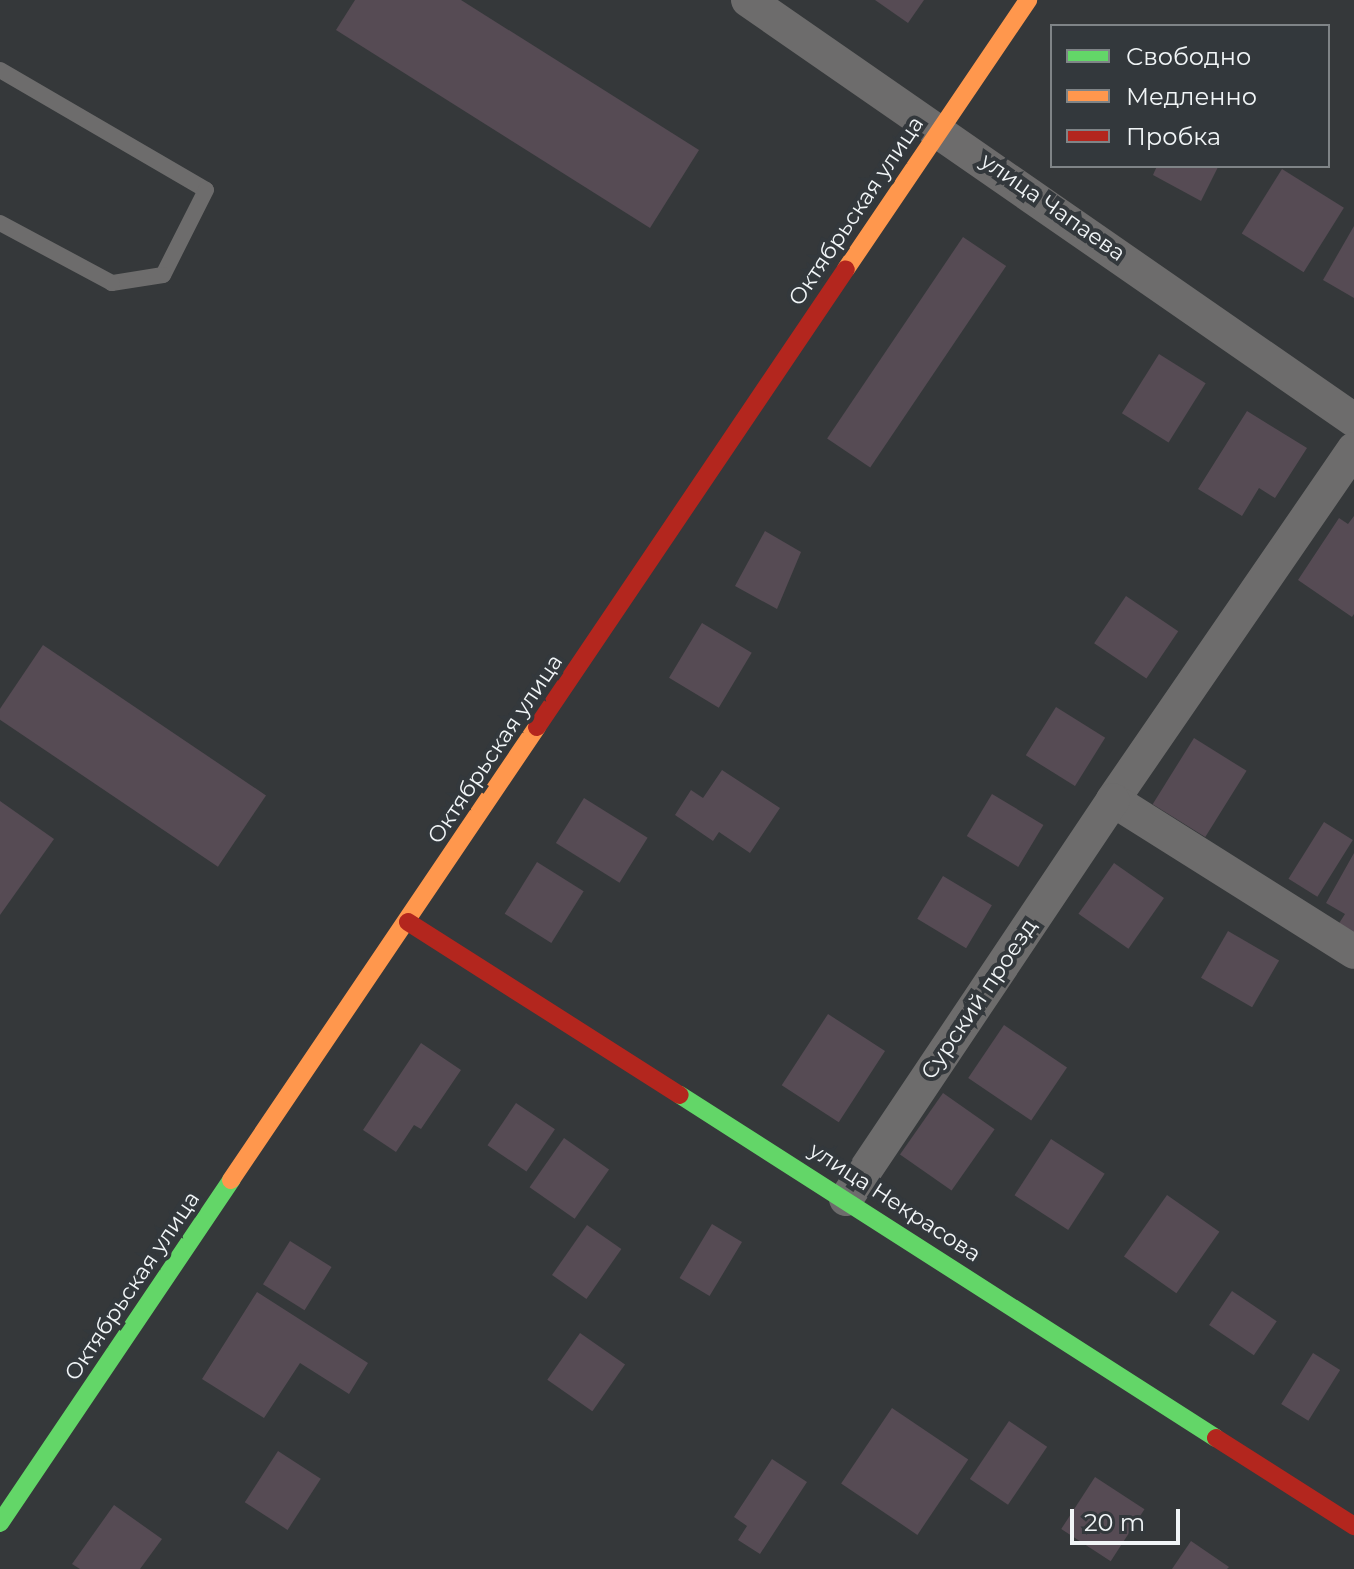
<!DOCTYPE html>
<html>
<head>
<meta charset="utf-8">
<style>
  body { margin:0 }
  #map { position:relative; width:1354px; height:1569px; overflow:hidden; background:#35383a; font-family:Montserrat,sans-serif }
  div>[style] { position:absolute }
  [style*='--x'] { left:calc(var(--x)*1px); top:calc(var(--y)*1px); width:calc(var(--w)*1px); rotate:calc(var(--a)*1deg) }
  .building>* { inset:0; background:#564b54; transform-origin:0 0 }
  .lane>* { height:16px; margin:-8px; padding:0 8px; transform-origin:8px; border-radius:8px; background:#6d6c6c }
  .street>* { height:34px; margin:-17px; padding:0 17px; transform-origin:17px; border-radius:17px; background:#6d6c6c }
  .fast>* { height:18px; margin:-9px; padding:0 9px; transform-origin:9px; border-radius:9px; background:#63d668 }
  .slow>* { height:18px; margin:-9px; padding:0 9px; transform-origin:9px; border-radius:9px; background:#ff974d }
  .jam>* { height:18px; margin:-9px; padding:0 9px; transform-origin:9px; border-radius:9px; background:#b3261e }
  span { translate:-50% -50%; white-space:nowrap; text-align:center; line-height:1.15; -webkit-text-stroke:8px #33383c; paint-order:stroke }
  .street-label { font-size:22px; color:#f1f5f7 }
  .legend { position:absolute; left:1050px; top:24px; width:280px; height:144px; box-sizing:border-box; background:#33383c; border:2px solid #7f8487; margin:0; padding:10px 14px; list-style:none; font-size:24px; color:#f1f5f7 }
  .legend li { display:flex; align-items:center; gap:16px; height:40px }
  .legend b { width:40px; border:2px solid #7f8487 }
  .scale { position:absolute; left:1070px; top:1509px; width:110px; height:36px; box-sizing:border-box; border:4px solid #f1f5f7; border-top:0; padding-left:10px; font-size:24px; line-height:28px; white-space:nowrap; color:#f1f5f7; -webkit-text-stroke:6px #33383c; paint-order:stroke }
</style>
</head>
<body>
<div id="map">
  <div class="building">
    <div style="clip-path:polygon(355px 0,461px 0,699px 150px,650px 228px,336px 30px)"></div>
    <div style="clip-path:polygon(875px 0,924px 0,908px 23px)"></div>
    <div style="clip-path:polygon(1157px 166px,1216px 166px,1218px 167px,1201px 201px,1153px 175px)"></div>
    <div style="left:1282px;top:169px;width:73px;height:76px;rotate:32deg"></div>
    <div style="clip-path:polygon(1354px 226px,1354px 298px,1323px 280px)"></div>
    <div style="left:963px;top:237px;width:52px;height:243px;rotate:34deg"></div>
    <div style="left:1159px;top:354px;width:55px;height:70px;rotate:32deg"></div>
    <div style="clip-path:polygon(1247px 411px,1307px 448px,1275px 498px,1259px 488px,1242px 516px,1198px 489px)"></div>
    <div style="clip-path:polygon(1354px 516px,1354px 614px,1352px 617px,1298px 580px,1339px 518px,1348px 524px)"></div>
    <div style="clip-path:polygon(765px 531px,801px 552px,777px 609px,735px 586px)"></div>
    <div style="left:1126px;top:596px;width:63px;height:57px;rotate:34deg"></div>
    <div style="left:702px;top:623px;width:58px;height:64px;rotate:31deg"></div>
    <div style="left:43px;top:645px;width:269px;height:86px;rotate:34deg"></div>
    <div style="left:1056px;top:707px;width:58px;height:57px;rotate:32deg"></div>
    <div style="left:1194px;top:738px;width:62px;height:78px;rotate:32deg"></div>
    <div style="clip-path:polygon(722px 770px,780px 808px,750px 853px,719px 832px,713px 841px,675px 815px,691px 790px,703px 798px)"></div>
    <div style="left:992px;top:794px;width:60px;height:49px;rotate:31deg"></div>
    <div style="left:584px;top:798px;width:75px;height:53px;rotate:32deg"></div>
    <div style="clip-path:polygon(0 801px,54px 839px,0 915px)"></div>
    <div style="left:1324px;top:822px;width:34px;height:67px;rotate:32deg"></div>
    <div style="clip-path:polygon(1354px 853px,1354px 934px,1338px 925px,1345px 914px,1326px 903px)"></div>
    <div style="left:537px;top:862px;width:55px;height:61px;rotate:32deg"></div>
    <div style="left:1114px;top:863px;width:61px;height:62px;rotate:35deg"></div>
    <div style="left:943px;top:876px;width:57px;height:50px;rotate:31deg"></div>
    <div style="left:1228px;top:931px;width:59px;height:54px;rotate:30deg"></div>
    <div style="left:828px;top:1014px;width:68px;height:85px;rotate:33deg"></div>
    <div style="left:1004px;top:1025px;width:76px;height:64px;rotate:34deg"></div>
    <div style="clip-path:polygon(421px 1043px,461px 1070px,421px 1129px,414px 1125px,396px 1152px,363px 1130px)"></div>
    <div style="left:943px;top:1093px;width:63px;height:75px;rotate:35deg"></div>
    <div style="left:516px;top:1103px;width:47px;height:51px;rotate:34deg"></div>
    <div style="left:564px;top:1138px;width:55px;height:60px;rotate:35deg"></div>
    <div style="left:1051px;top:1139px;width:64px;height:67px;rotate:33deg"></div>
    <div style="left:1167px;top:1195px;width:64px;height:75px;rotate:35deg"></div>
    <div style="left:712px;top:1224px;width:35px;height:63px;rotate:31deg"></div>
    <div style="left:587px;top:1225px;width:42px;height:61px;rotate:35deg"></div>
    <div style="left:290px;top:1241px;width:49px;height:51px;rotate:32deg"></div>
    <div style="left:1232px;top:1291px;width:54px;height:41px;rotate:34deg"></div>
    <div style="clip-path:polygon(257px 1292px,368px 1363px,349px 1394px,300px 1363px,264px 1418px,202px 1379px)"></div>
    <div style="left:580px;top:1333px;width:55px;height:57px;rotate:35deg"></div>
    <div style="left:1313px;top:1353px;width:32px;height:60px;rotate:32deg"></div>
    <div style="left:892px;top:1408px;width:92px;height:91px;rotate:34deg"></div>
    <div style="left:1009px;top:1421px;width:46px;height:70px;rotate:34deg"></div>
    <div style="left:278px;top:1451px;width:51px;height:61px;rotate:33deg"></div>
    <div style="clip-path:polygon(772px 1459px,807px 1482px,760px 1554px,738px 1540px,747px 1526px,734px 1517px)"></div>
    <div style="left:1095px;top:1477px;width:59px;height:62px;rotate:33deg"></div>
    <div style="clip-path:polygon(114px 1505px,162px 1539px,140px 1569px,80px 1569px,72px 1564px)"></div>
    <div style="clip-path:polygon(1191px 1541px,1229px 1567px,1227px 1569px,1172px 1569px)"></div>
  </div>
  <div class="lane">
    <div style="--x:0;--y:70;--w:238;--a:30.2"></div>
    <div style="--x:206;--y:190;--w:95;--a:116.8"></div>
    <div style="--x:163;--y:275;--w:52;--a:171.1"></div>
    <div style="--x:112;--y:283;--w:127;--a:-151.8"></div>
  </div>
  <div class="street">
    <div style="--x:748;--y:0;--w:737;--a:34.72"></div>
    <div style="--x:1354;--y:449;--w:426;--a:124.5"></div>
    <div style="--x:1113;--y:800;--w:285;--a:32.2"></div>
    <div style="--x:846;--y:1199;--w:480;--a:-56.2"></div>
  </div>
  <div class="fast">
    <div style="--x:680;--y:1095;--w:636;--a:32.62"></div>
    <div style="--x:0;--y:1523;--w:414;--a:-56"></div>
  </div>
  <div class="slow">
    <div style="--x:846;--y:269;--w:325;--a:-55.9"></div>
    <div style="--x:231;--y:1180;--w:547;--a:-55.96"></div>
  </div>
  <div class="jam">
    <div style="--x:537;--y:727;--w:552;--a:-55.99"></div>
    <div style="--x:408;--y:922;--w:322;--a:32.5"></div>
    <div style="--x:1216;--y:1438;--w:164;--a:32.5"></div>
  </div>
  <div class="street-label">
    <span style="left:1053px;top:207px;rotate:35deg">улица Чапаева</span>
    <span style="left:856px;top:211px;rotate:-56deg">Октябрьская улица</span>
    <span style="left:495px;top:749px;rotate:-56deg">Октябрьская улица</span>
    <span style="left:979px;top:999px;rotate:-56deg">Сурский проезд</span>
    <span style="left:895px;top:1202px;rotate:33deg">улица Некрасова</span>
    <span style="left:132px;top:1286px;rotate:-56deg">Октябрьская улица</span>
  </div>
  <ul class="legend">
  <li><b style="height:10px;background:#63d668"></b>Свободно</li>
  <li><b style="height:10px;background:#ff974d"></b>Медленно</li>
  <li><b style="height:10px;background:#b3261e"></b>Пробка</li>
  </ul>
  <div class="scale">20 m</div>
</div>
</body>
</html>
